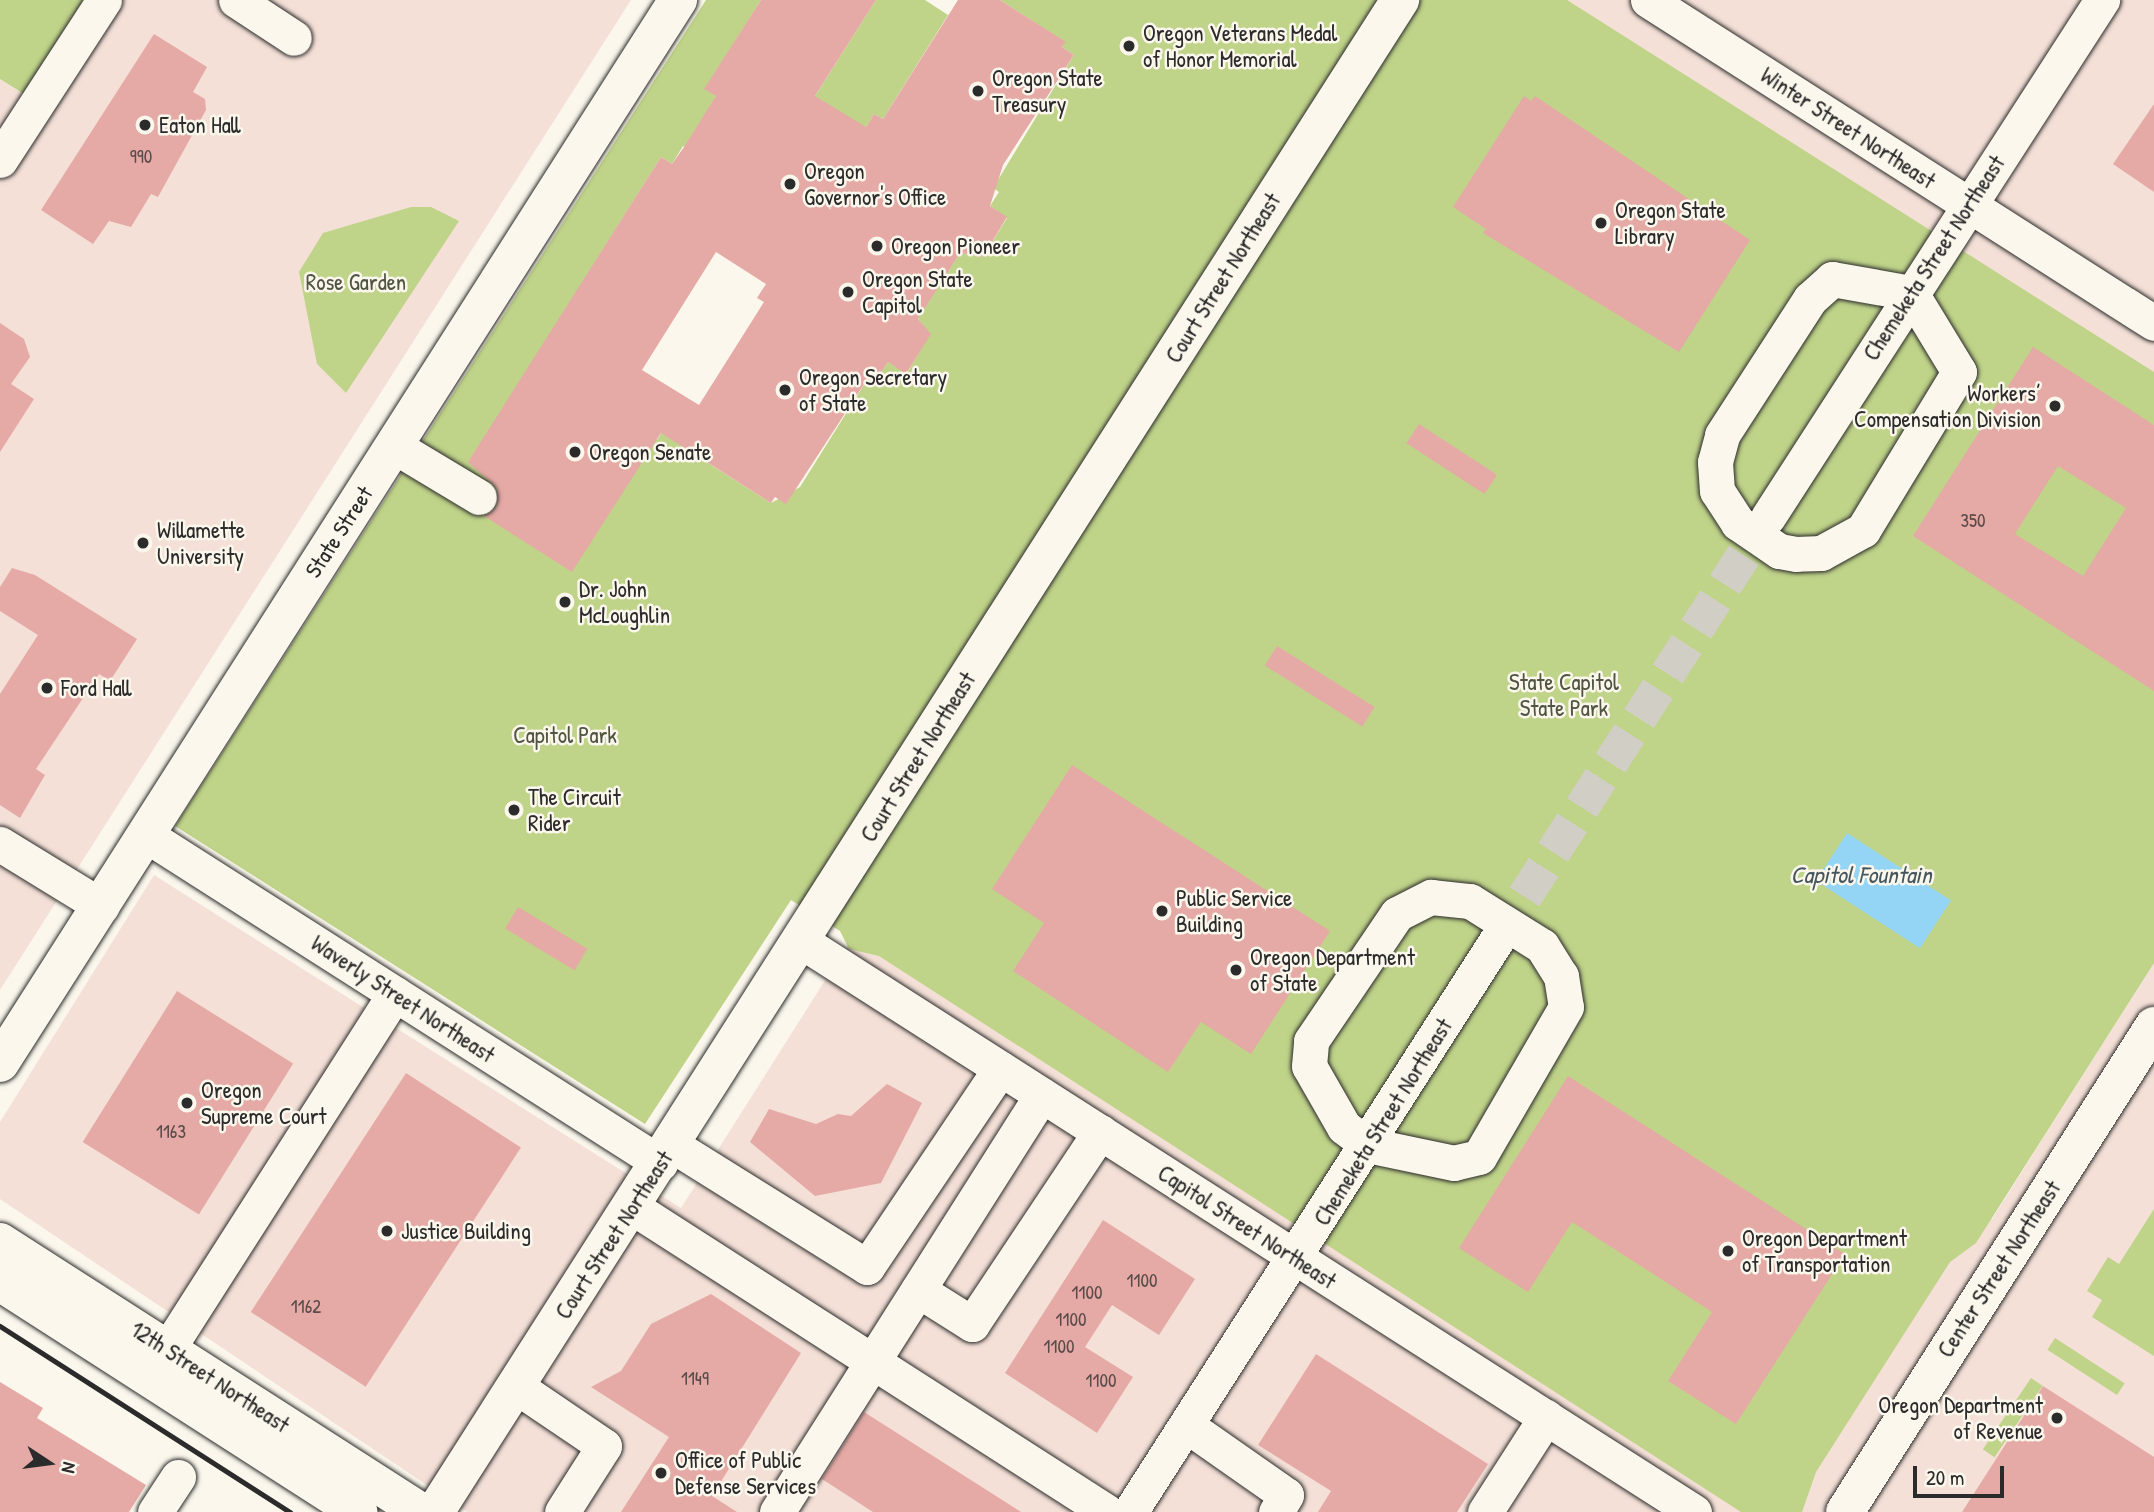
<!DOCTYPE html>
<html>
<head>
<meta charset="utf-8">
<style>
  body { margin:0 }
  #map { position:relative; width:2154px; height:1512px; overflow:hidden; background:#fbf7ec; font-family:"Patrick Hand",sans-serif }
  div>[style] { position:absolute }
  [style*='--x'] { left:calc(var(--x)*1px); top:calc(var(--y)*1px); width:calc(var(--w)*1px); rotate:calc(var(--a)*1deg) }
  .built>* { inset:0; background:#f4e0d7 }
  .green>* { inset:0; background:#bfd389; transform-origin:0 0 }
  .water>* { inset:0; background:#94d5f5; transform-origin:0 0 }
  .building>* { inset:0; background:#e5aaa6; transform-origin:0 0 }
  .minor-tunnel>* { height:35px; margin-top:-17.5px; transform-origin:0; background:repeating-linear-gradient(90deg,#d1cec5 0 35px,transparent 0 53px) }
  .roads { filter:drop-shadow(0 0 2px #2b2b2b) drop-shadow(0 0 2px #2b2b2b) }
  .minor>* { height:35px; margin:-17.5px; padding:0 17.5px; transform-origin:17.5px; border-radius:17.5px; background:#fbf7ec }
  .major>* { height:38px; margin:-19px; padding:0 19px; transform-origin:19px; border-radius:19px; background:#fbf7ec }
  .rail>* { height:5px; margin:-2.5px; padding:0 2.5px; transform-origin:2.5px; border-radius:2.5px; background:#2b2b2b }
  .dots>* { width:19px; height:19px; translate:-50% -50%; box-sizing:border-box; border:4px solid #fbf7ec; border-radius:50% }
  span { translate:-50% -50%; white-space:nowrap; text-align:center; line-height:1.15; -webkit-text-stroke:5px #fbf7ec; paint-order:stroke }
  .number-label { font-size:19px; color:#5a4b4a }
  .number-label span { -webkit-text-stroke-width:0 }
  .poi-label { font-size:23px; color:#2b2b2b }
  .left { translate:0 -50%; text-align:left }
  .right { translate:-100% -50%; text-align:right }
  .street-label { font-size:23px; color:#2b2b2b }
  .park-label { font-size:23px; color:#505542 }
  .water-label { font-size:24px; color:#45565e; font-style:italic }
  .north { position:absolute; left:14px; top:1428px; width:70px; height:70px; -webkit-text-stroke:5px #fbf7ec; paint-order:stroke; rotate:103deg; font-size:19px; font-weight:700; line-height:28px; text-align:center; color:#2b2b2b }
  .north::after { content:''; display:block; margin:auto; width:24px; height:32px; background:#2b2b2b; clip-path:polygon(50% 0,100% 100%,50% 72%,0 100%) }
  .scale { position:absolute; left:1913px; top:1466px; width:91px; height:32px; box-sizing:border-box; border:4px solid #2b2b2b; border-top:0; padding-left:9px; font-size:21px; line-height:24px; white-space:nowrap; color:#2b2b2b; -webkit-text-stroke:5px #fbf7ec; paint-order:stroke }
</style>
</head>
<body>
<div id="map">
  <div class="built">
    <div style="clip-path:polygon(90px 0,631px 0,0 990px,0 79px,26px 96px)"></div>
    <div style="clip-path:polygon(1441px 0,2154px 0,2154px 799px)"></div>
    <div style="clip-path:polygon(1057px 614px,1992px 1219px,2154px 963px,2154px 1512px,467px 1512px,0 1199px,0 1122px,154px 875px,681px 1208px)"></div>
  </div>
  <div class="green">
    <div style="clip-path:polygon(0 0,90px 0,27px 96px,0 79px)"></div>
    <div style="clip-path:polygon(706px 0,761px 0,705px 89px,716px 96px,696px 155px,683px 146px,672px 164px,661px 157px,548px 337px,657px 440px,676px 409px,689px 451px,771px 503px,800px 487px,872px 372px,879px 376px,888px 362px,907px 373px,930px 334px,918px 319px,939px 285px,960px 253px,983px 257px,1007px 218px,990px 206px,999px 192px,993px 188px,1074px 55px,1062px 47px,1065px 42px,1000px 0,1567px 0,2154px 372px,2154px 963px,1976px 1243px,1950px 1262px,1816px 1472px,1802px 1512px,1741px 1512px,879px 956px,849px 949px,840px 931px,791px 900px,645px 1124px,175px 826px)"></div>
    <div style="clip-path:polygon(876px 0,925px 0,948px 15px,883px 119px,874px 114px,866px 127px,810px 104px)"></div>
    <div style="clip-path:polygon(411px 207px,431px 207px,459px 221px,346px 393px,317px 364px,299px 272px,323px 233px)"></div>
    <div style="clip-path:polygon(2154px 1209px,2154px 1356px,2092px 1317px,2102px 1300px,2087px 1291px,2108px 1257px,2119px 1264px)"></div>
    <div style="left:2055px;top:1338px;width:83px;height:14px;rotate:33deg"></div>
    <div style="left:2031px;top:1378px;width:14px;height:86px;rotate:34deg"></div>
  </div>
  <div class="water">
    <div style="left:1847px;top:833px;width:124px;height:57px;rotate:33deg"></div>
  </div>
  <div class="building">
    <div style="clip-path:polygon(evenodd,761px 0,876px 0,815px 96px,866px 127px,874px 114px,883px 119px,958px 0,1000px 0,1066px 42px,1062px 47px,1074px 55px,1003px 165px,990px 206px,1007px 217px,983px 257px,960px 253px,918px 319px,931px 334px,906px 374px,888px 362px,879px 376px,872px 372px,786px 504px,775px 497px,771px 503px,661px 433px,572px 572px,484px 516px,497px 507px,497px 488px,468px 462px,661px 157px,672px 164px,684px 147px,716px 96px,704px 89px,761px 0,716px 252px,766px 284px,757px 298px,764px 302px,699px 405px,642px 370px,716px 252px)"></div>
    <div style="clip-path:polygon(154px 34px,207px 67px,193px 92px,205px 99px,206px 110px,158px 197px,151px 194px,131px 227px,109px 221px,93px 244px,41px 210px)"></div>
    <div style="clip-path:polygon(1524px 96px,1531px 101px,1535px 96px,1750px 240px,1679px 352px,1483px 233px,1486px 229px,1453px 207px)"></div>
    <div style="clip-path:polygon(2154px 104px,2154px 192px,2113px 164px)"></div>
    <div style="clip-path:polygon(0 323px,24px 339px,30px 357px,11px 384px,34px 399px,0 452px)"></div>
    <div style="clip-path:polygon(evenodd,2033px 347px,2154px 425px,2154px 691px,1913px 536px,2033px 347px,2058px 466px,2126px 508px,2083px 576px,2015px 534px,2058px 466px)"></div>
    <div style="left:1419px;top:424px;width:93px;height:23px;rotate:33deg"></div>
    <div style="clip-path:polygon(12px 568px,35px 575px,137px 639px,110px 681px,99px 674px,36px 769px,45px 775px,20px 818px,0 805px,0 694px,38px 635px,0 611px,0 587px)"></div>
    <div style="left:1277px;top:646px;width:115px;height:23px;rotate:32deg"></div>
    <div style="clip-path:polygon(1072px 765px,1330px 931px,1251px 1054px,1201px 1022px,1168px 1072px,1013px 971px,1044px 923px,992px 889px)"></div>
    <div style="left:518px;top:907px;width:81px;height:25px;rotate:31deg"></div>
    <div style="left:177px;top:991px;width:137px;height:178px;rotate:32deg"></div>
    <div style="left:406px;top:1073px;width:137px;height:285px;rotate:33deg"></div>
    <div style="clip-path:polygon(1568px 1076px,1845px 1254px,1736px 1424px,1668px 1381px,1712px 1312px,1644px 1268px,1572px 1222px,1528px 1292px,1459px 1248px)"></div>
    <div style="clip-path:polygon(887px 1084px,922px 1103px,881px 1183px,815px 1196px,750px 1142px,769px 1109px,816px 1124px,838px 1114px,851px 1116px)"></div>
    <div style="clip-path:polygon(1103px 1220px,1195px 1279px,1159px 1335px,1112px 1305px,1085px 1347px,1133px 1377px,1097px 1433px,1005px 1373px)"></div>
    <div style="clip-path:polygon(711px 1294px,801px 1353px,712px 1496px,737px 1512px,621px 1512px,669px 1437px,591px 1387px,621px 1371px,651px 1324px)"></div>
    <div style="clip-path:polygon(1316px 1354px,1488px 1464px,1457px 1512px,1318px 1512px,1331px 1491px,1258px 1445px)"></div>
    <div style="clip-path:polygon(0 1382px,43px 1408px,37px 1418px,146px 1485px,129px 1512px,0 1512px)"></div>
    <div style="clip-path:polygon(2043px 1386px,2154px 1457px,2154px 1512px,1962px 1512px)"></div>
    <div style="clip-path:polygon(864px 1412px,1021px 1512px,873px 1512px,822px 1479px)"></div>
  </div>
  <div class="minor-tunnel">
    <div style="--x:1496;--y:941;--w:504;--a:-57.32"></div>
  </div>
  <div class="roads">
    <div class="minor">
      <div style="--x:236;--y:0;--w:69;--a:33.2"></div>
      <div style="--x:1648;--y:0;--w:600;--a:32.55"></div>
      <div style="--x:0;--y:160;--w:191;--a:-57"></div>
      <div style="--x:1832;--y:279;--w:80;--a:10"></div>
      <div style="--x:1911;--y:293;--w:92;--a:58.7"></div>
      <div style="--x:1959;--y:372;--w:185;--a:121.3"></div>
      <div style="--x:1863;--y:530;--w:48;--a:151.3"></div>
      <div style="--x:1821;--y:553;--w:25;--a:178"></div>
      <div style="--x:1796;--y:554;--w:17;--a:-170"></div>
      <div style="--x:1779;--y:551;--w:50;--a:-145.7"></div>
      <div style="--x:1738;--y:523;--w:38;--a:-123"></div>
      <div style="--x:1717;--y:491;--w:29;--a:-94"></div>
      <div style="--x:1715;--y:462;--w:28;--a:-75"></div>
      <div style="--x:1722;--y:435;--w:162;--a:-57.1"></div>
      <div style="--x:1810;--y:299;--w:30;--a:-42"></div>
      <div style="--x:394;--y:446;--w:99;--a:31"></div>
      <div style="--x:1768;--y:517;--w:616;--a:-57.14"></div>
      <div style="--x:146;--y:835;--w:610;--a:32.54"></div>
      <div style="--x:0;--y:844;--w:119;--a:31.5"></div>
      <div style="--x:1431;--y:897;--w:39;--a:6"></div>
      <div style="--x:1470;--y:901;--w:85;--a:32"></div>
      <div style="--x:1542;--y:946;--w:36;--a:58"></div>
      <div style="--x:1561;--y:976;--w:31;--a:81"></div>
      <div style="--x:1566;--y:1007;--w:173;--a:120.1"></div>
      <div style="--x:1479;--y:1157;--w:26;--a:167"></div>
      <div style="--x:1454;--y:1163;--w:88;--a:-168.2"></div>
      <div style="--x:1368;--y:1145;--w:30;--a:-143"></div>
      <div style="--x:1344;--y:1127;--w:70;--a:-119.8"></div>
      <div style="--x:1309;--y:1066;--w:25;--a:-85"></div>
      <div style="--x:1311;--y:1041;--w:153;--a:-55.9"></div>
      <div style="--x:1397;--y:914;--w:38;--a:-27"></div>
      <div style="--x:801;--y:941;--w:1060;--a:32.6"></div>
      <div style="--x:672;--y:1145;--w:230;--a:32"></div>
      <div style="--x:867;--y:1267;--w:239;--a:-56.1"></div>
      <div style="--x:632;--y:1207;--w:564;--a:32.7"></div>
      <div style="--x:918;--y:1290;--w:64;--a:32.2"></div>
      <div style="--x:972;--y:1324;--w:231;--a:-56.3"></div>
      <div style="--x:167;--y:1350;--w:423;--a:-57.4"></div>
      <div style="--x:517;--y:1387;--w:105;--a:34.1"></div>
      <div style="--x:604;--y:1446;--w:78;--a:122.5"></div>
      <div style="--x:1186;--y:1425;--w:122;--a:35"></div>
      <div style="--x:1286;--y:1495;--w:20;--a:120"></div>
      <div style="--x:155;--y:1512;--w:42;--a:-56.7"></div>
      <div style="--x:777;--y:1512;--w:494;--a:-57.6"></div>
      <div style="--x:1130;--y:1512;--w:678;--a:-57.34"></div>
      <div style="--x:1485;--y:1512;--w:113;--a:-57.3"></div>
    </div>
    <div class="major">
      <div style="--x:0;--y:1063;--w:1261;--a:-57.47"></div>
      <div style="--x:0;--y:1242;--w:500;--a:32.67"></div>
      <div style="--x:0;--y:1282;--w:426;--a:32.7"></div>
      <div style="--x:435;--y:1512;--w:1794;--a:-57.45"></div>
      <div style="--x:1845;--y:1512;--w:576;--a:-57.55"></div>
    </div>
  </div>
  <div class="rail">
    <div style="--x:0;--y:1326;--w:345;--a:32.7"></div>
  </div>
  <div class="dots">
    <div style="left:1129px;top:46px;background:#2b2b2b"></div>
    <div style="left:978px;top:91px;background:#2b2b2b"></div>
    <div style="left:145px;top:125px;background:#2b2b2b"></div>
    <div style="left:790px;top:184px;background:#2b2b2b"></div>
    <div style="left:1601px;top:223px;background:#2b2b2b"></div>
    <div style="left:877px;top:246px;background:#2b2b2b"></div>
    <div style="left:848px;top:292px;background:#2b2b2b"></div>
    <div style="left:785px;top:390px;background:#2b2b2b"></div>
    <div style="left:2055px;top:406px;background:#2b2b2b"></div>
    <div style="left:575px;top:452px;background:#2b2b2b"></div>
    <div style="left:143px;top:543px;background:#2b2b2b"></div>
    <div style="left:565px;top:602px;background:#2b2b2b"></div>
    <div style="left:47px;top:688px;background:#2b2b2b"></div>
    <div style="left:514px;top:810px;background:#2b2b2b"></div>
    <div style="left:1162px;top:911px;background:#2b2b2b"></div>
    <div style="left:1236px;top:970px;background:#2b2b2b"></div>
    <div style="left:187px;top:1103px;background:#2b2b2b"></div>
    <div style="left:387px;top:1231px;background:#2b2b2b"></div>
    <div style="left:1728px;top:1251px;background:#2b2b2b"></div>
    <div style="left:2057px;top:1418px;background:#2b2b2b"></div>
    <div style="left:661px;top:1473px;background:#2b2b2b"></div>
  </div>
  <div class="number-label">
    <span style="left:141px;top:157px">990</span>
    <span style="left:1973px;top:521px">350</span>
    <span style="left:171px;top:1132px">1163</span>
    <span style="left:1142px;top:1281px">1100</span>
    <span style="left:1087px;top:1293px">1100</span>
    <span style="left:306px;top:1307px">1162</span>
    <span style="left:1071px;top:1320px">1100</span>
    <span style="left:1059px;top:1347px">1100</span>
    <span style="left:695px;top:1379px">1149</span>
    <span style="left:1101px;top:1381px">1100</span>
  </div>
  <div class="poi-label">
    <span class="left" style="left:1143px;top:46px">Oregon Veterans Medal<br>of Honor Memorial</span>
    <span class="left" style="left:992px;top:91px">Oregon State<br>Treasury</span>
    <span class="left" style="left:159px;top:125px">Eaton Hall</span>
    <span class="left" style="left:804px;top:184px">Oregon<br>Governor's Office</span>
    <span class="left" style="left:1615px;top:223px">Oregon State<br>Library</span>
    <span class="left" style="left:891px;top:246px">Oregon Pioneer</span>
    <span class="left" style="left:862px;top:292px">Oregon State<br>Capitol</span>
    <span class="left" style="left:799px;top:390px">Oregon Secretary<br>of State</span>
    <span class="right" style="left:2041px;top:406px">Workers’<br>Compensation Division</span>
    <span class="left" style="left:589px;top:452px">Oregon Senate</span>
    <span class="left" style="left:157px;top:543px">Willamette<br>University</span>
    <span class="left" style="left:579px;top:602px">Dr. John<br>McLoughlin</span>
    <span class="left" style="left:61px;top:688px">Ford Hall</span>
    <span class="left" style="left:528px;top:810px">The Circuit<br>Rider</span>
    <span class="left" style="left:1176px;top:911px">Public Service<br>Building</span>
    <span class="left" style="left:1250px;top:970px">Oregon Department<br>of State</span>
    <span class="left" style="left:201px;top:1103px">Oregon<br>Supreme Court</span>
    <span class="left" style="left:401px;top:1231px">Justice Building</span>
    <span class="left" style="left:1742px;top:1251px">Oregon Department<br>of Transportation</span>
    <span class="right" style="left:2043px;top:1418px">Oregon Department<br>of Revenue</span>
    <span class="left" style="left:675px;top:1473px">Office of Public<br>Defense Services</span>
  </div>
  <div class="street-label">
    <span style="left:1848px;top:128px;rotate:33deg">Winter Street Northeast</span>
    <span style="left:1934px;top:258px;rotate:-57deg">Chemeketa Street Northeast</span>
    <span style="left:1223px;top:278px;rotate:-58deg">Court Street Northeast</span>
    <span style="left:339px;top:532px;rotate:-57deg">State Street</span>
    <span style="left:918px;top:757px;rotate:-58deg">Court Street Northeast</span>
    <span style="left:403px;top:999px;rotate:33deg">Waverly Street Northeast</span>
    <span style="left:1383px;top:1122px;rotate:-58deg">Chemeketa Street Northeast</span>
    <span style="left:1247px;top:1227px;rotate:33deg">Capitol Street Northeast</span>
    <span style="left:614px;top:1235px;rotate:-57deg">Court Street Northeast</span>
    <span style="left:1999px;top:1269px;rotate:-57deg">Center Street Northeast</span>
    <span style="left:210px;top:1377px;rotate:33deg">12th Street Northeast</span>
  </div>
  <div class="park-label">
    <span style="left:356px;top:282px">Rose Garden</span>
    <span style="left:1564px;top:695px">State Capitol<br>State Park</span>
    <span style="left:565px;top:735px">Capitol Park</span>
  </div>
  <div class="water-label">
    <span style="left:1861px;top:875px">Capitol Fountain</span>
  </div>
  <div class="north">N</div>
  <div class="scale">20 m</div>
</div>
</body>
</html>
